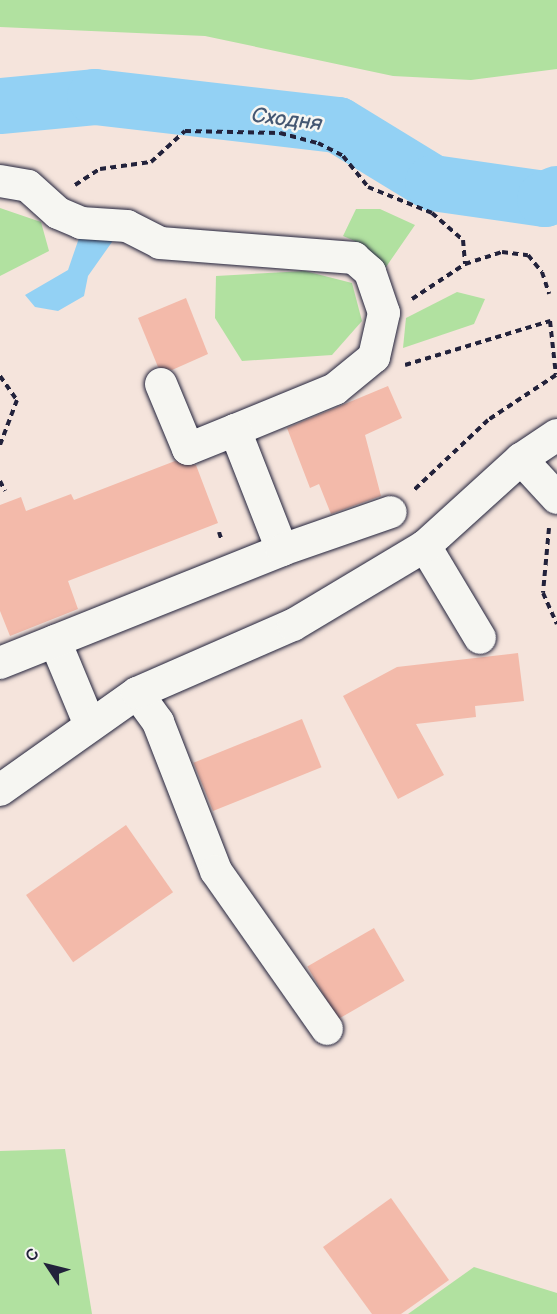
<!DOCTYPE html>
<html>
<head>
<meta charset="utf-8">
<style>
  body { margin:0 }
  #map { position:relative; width:557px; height:1314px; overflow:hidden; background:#f5e4dc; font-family:"Balsamiq Sans",sans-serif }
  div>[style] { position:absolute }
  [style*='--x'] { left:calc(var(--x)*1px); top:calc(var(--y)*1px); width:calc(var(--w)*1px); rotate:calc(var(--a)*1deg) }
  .green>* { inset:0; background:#b1e1a0 }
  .water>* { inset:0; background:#93d1f4 }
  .river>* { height:56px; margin:-28px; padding:0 28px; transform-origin:28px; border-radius:28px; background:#93d1f4 }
  .building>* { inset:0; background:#f3baaa; transform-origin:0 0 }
  .path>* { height:4px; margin-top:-2px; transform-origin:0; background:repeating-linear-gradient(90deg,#22223b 0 6px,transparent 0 10.5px) }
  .roads { filter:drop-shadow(0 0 2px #22223b) drop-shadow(0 0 2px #22223b) }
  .minor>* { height:32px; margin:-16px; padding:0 16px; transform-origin:16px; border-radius:16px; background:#f6f6f2 }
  span { translate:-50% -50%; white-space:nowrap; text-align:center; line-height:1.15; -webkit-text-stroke:5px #f6f6f2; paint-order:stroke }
  .water-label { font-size:21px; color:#445772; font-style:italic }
  .north { position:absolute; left:18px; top:1236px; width:60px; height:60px; -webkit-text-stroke:4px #f6f6f2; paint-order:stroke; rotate:305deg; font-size:16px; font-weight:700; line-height:24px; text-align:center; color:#22223b }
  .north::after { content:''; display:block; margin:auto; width:21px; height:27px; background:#22223b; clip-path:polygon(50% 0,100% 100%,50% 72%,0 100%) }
</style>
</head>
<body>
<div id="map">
  <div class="green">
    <div style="clip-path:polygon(0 0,557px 0,557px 69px,471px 80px,393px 76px,205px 36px,0 27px)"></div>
    <div style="clip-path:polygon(0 208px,41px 222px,49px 251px,0 276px)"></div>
    <div style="clip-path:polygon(356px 209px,380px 209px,415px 225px,386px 267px,364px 245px,343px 236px)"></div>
    <div style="clip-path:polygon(305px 271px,352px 283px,362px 321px,332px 355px,242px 361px,215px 318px,216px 276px)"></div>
    <div style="clip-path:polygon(457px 292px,485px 299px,474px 324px,403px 348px,406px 318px)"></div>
    <div style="clip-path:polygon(65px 1149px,92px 1314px,0 1314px,0 1151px)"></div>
    <div style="clip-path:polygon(474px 1267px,557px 1293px,557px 1314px,408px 1314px)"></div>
  </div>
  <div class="water">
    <div style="clip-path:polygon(108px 228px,112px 242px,88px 276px,84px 296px,58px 311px,35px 307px,25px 295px,68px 270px,79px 238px)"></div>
  </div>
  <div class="river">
    <div style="--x:0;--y:106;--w:95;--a:-5.4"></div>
    <div style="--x:95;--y:97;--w:245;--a:6.6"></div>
    <div style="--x:338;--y:125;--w:111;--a:31.4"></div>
    <div style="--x:433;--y:183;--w:113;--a:8.1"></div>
    <div style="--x:545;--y:199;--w:13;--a:-23"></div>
  </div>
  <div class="building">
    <div style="clip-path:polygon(186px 298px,208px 354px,172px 370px,158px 367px,138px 318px)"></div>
    <div style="clip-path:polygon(388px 386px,402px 418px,365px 435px,381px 496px,331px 514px,319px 484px,310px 488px,287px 428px)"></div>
    <div style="clip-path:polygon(175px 461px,196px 465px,218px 523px,68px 581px,78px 609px,10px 636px,0 611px,0 505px,21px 497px,26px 511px,71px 494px,74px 500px)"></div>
    <div style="clip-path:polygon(518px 653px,524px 701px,475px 706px,476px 717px,416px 724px,444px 775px,398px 799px,343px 696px,397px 667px)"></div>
    <div style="left:302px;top:719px;width:52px;height:117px;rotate:68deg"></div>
    <div style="left:126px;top:825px;width:82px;height:122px;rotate:55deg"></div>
    <div style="left:374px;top:928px;width:61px;height:77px;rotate:60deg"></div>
    <div style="clip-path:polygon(391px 1198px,449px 1280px,401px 1314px,372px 1314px,323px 1247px)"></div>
  </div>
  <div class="path">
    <div style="--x:75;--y:185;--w:30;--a:-33"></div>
    <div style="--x:100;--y:169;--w:51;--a:-7.8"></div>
    <div style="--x:151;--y:162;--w:46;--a:-42.4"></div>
    <div style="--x:185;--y:131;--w:95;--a:1.2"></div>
    <div style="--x:280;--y:133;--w:39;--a:15"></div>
    <div style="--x:318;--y:143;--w:28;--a:27"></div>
    <div style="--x:343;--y:156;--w:40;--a:51"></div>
    <div style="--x:368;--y:187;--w:69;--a:22.1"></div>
    <div style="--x:432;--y:213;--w:41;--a:41.1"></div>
    <div style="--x:463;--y:240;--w:24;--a:85"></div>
    <div style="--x:412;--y:299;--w:64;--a:-33.4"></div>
    <div style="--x:465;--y:264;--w:39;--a:-18"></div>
    <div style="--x:502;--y:252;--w:26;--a:7"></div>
    <div style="--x:528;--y:255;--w:22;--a:51"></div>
    <div style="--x:542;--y:272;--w:23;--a:72"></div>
    <div style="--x:405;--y:365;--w:152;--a:-16.9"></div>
    <div style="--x:550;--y:321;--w:54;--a:83.7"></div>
    <div style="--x:556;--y:375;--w:82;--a:146.5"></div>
    <div style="--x:488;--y:420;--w:103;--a:136.6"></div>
    <div style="--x:0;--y:376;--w:29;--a:55"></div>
    <div style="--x:17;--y:400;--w:48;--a:110.7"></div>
    <div style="--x:0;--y:481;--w:11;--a:63"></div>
    <div style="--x:549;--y:528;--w:65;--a:95.3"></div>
    <div style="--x:543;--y:593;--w:34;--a:66"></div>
    <div style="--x:219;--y:532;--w:9;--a:72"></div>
  </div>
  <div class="roads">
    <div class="minor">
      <div style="--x:0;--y:181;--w:28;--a:10"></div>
      <div style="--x:28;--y:186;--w:40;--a:42"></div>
      <div style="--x:58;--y:213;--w:25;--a:23"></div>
      <div style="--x:81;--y:223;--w:46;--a:3.7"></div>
      <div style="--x:127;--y:226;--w:37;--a:27"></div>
      <div style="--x:160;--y:243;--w:195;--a:4.4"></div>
      <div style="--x:354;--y:258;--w:21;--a:41"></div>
      <div style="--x:370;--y:272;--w:43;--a:71.1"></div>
      <div style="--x:384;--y:313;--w:45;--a:102.8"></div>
      <div style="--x:374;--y:357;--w:50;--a:140.6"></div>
      <div style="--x:335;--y:389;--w:108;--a:157.7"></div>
      <div style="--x:235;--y:430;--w:129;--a:68.6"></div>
      <div style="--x:161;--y:384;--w:70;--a:67.4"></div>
      <div style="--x:188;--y:449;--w:51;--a:-22"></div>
      <div style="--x:521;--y:459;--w:53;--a:47.3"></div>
      <div style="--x:425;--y:546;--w:107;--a:59.1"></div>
      <div style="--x:55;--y:641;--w:91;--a:67.4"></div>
      <div style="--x:0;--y:663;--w:304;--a:-21.8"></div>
      <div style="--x:282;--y:550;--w:115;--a:-19.2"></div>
      <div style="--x:137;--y:693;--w:36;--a:54"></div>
      <div style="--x:158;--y:722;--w:160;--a:68.7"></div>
      <div style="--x:216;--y:871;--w:193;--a:54.9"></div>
      <div style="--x:0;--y:790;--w:168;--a:-35.3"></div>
      <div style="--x:137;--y:693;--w:170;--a:-23.6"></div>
      <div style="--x:293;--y:625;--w:154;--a:-30.9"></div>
      <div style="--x:425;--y:546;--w:130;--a:-42.2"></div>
      <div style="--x:521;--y:459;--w:43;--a:-33.7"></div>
    </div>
  </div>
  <div class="water-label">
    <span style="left:287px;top:120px;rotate:7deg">Сходня</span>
  </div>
  <div class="north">С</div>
</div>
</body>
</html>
